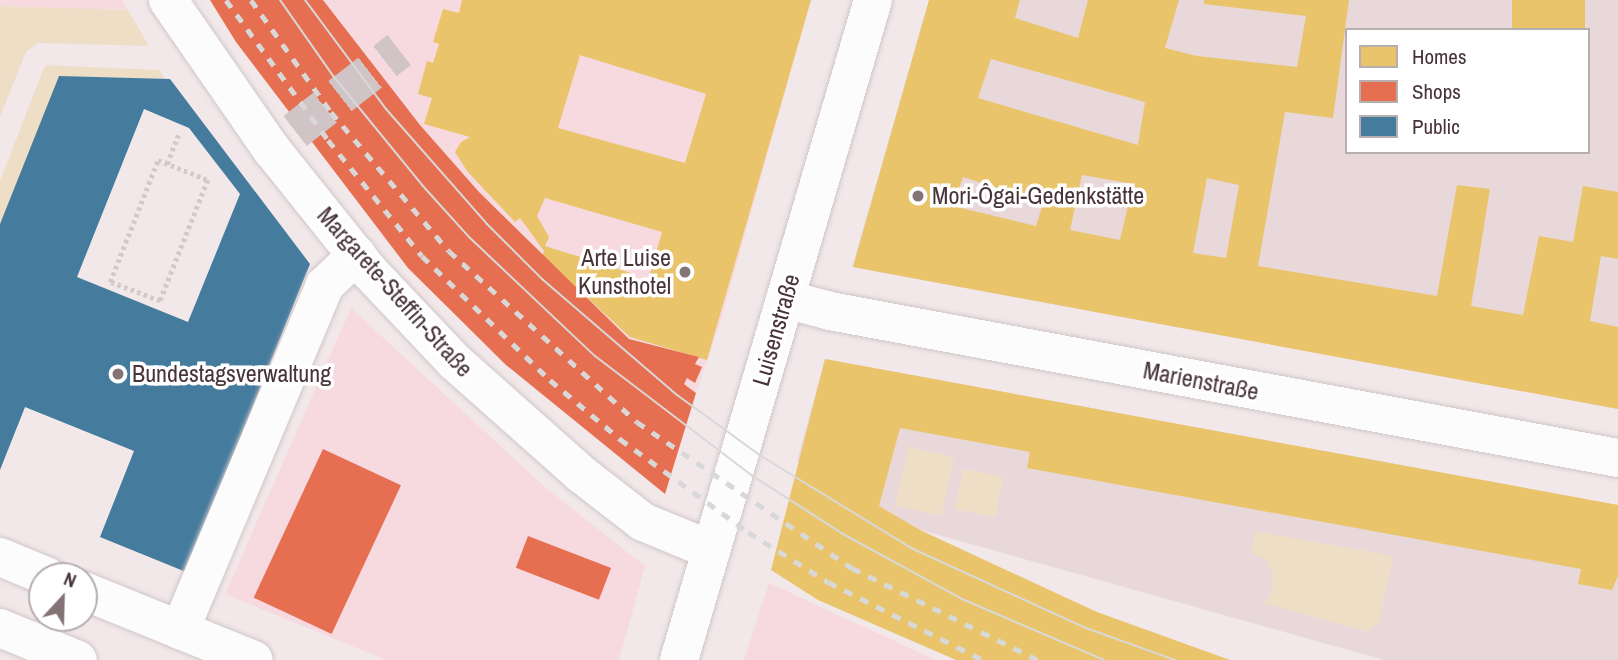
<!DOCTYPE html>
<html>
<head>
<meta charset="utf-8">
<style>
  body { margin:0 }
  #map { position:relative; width:1618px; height:660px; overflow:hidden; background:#f2e8ea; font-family:"Archivo Narrow",sans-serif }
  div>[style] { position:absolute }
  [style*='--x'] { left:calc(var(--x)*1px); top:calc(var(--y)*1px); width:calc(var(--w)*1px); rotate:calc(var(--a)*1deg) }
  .residential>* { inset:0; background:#e8d8da }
  .commercial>* { inset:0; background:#f6dae0 }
  .green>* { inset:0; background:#efdec6; transform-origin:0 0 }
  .homes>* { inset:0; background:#e9c46a; transform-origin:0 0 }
  .shops>* { inset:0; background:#e76f51; transform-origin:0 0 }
  .public>* { inset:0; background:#457b9d }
  .minor-tunnel>* { height:38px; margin-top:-19px; transform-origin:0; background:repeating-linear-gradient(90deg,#d0c4c6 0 38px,transparent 0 57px) }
  .path>* { height:4.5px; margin-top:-2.25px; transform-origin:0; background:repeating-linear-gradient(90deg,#d2c9cb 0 3.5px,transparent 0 7px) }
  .roads { filter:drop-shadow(0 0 2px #d0c6c7) drop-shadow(0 0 2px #d0c6c7) }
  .minor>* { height:38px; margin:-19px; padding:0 19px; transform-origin:19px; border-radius:19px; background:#fdfcfc }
  .tram>* { height:2px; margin:-1px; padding:0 1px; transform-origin:1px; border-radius:1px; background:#d9d8d8 }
  .rail>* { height:5px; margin-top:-2.5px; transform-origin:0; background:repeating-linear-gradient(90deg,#d9d8d8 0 9px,transparent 0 18px) }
  .dots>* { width:19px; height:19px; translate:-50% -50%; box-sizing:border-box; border:4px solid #fff; border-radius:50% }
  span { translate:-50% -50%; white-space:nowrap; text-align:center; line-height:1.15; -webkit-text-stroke:7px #fff; paint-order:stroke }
  .poi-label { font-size:24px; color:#483438 }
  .left { translate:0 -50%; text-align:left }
  .right { translate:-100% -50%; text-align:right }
  .street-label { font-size:24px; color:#483438 }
  .legend { position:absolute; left:1345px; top:28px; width:245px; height:126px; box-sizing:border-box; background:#fff; border:2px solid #b6aeaf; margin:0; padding:9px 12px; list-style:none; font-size:21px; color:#483438 }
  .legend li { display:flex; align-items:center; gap:14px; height:35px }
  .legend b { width:35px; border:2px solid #b6aeaf }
  .north { position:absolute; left:28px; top:562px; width:70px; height:70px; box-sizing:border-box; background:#fff; border:2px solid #b6aeaf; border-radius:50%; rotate:22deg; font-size:19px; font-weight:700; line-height:28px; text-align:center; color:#483438 }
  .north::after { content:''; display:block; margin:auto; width:24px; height:32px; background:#847376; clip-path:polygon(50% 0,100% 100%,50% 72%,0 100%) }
</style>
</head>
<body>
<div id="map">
  <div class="residential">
    <div style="clip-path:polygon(evenodd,929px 0,1618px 0,1618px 409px,852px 267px,929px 0,1347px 30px,1588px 30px,1588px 152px,1347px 152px,1347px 30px)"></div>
    <div style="clip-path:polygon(825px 359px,1618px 505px,1618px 660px,1384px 660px,910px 527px,797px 461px)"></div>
  </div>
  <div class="commercial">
    <div style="clip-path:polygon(0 0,122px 0,128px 10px,0 6px)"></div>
    <div style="clip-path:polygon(323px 0,811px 0,720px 323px,696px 393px,629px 339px,479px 192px,420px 125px)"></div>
    <div style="clip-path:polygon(351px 308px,547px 489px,645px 566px,619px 660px,386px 660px,225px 594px)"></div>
    <div style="clip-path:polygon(769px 583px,936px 660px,744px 660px)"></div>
  </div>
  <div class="green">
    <div style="clip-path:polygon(0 6px,128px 10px,149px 46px,38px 43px,26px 52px,0 117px)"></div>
    <div style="clip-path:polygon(45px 65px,160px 70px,164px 79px,59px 76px,0 224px,0 181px)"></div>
    <div style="left:908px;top:447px;width:47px;height:60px;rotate:12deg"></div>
    <div style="left:963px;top:469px;width:41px;height:41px;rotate:11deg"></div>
    <div style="clip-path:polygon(1255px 531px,1393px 556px,1379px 622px,1368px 632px,1264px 603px,1271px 594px,1273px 575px,1265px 559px,1251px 553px)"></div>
  </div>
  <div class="homes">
    <div style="clip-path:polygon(evenodd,462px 0,811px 0,707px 360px,630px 337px,542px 256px,544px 251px,520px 218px,515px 222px,467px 171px,455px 152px,461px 142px,470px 137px,424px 124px,432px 98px,418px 94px,427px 61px,433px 63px,439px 44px,433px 42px,443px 9px,459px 13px,462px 0,580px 55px,706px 94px,685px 163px,558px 128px,580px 55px,462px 0,545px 198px,662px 232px,647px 284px,629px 278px,631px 273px,545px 246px,549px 237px,537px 216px,545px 198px)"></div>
    <div style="clip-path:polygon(evenodd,929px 0,1020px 0,1015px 18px,1078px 38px,1088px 0,1179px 0,1165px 48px,1197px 56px,1297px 67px,1306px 16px,1204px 4px,1204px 0,1349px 0,1333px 118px,1285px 112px,1258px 266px,1437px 296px,1457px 185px,1490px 189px,1471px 306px,1523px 315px,1539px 236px,1573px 242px,1583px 186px,1618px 192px,1618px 259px,1601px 256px,1590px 321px,1618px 327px,1618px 409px,853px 267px,929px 0,991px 59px,1145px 102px,1138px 145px,978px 98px,991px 59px,929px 0,1082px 175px,1133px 184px,1120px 240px,1070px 230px,1082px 175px,929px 0,963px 177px,1043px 203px,1036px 226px,953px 206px,963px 177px,929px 0,1207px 178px,1239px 185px,1226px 258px,1193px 253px,1207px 178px)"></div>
    <div style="left:1512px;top:0;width:73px;height:30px"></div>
    <div style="clip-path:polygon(825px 359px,1618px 505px,1618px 576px,1612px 590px,1578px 584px,1581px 569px,1027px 468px,1030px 452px,900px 428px,879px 506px,920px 530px,1097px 612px,1230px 660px,956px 660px,818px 600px,771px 570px)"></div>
  </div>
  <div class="shops">
    <div style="clip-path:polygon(210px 0,323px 0,420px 125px,479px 192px,629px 339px,699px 357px,695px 364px,702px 367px,695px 383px,687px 378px,684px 384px,696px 393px,665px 494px,506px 365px,408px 268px,236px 42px)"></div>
    <div style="left:323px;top:449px;width:86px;height:164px;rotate:25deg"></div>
    <div style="left:528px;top:536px;width:89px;height:34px;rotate:21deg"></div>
  </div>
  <div class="public">
    <div style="clip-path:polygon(evenodd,59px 76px,170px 79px,310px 264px,186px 572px,100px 537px,134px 451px,25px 407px,0 470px,0 224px,59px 76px,144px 109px,189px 128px,240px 194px,188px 322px,77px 277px,144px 109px)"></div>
  </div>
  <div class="minor-tunnel">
    <div style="--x:295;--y:131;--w:132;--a:-37.9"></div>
  </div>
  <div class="path">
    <div style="--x:158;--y:160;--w:54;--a:21.8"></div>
    <div style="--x:208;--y:180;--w:130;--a:111.6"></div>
    <div style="--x:160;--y:301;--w:53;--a:-159.2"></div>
    <div style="--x:110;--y:282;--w:131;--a:-68.5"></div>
    <div style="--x:167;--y:164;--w:31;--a:-69"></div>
  </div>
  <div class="roads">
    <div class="minor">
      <div style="--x:168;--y:0;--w:183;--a:55.3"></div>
      <div style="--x:272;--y:150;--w:154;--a:51.3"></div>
      <div style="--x:368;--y:270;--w:127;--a:46.6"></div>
      <div style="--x:455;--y:362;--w:169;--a:41.6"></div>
      <div style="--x:581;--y:474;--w:78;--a:37.7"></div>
      <div style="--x:643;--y:522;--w:74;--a:22.4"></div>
      <div style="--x:785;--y:299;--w:47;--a:14.9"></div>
      <div style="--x:830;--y:311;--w:802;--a:10.57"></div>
      <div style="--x:0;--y:557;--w:50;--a:22.4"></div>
      <div style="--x:84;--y:591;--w:183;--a:22.1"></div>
      <div style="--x:0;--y:628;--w:84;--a:22.3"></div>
      <div style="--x:180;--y:630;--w:374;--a:-67.2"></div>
      <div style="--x:325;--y:285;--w:44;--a:-43.2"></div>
      <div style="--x:679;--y:660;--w:688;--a:-73.62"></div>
    </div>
  </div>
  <div class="tram">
    <div style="--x:280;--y:0;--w:94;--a:55"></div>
    <div style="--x:334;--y:77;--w:139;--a:50.8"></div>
    <div style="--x:422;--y:185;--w:70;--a:47.9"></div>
    <div style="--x:469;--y:237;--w:173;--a:43.4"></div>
    <div style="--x:595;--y:356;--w:196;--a:37.3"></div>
    <div style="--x:751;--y:475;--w:109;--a:32.7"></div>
    <div style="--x:843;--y:534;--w:136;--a:28.6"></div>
    <div style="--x:962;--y:599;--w:155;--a:23.2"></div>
    <div style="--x:305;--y:0;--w:136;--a:53.4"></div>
    <div style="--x:386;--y:109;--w:153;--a:48.7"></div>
    <div style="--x:487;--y:224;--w:78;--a:45"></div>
    <div style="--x:542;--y:279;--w:178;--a:40.7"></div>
    <div style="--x:677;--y:395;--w:104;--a:36"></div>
    <div style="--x:761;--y:456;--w:176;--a:31.5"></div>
    <div style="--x:911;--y:548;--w:192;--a:24.6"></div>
    <div style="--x:1086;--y:628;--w:95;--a:19.8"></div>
  </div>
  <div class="rail">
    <div style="--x:226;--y:0;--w:173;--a:53.9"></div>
    <div style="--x:328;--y:140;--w:149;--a:51"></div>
    <div style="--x:422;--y:256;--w:178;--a:44.1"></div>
    <div style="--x:550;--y:380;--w:92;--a:40.1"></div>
    <div style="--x:620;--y:439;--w:158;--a:36"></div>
    <div style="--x:748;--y:532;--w:94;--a:32"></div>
    <div style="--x:828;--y:582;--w:174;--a:26.7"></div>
    <div style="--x:251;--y:0;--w:138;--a:54.5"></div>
    <div style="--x:331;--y:112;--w:182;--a:49.7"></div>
    <div style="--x:449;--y:251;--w:254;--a:42.3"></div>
    <div style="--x:637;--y:422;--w:260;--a:34.2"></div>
    <div style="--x:852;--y:568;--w:208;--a:26.3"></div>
  </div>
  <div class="dots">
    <div style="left:918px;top:196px;background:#847376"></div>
    <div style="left:685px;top:272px;background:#847376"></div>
    <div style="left:118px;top:374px;background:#847376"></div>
  </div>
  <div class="poi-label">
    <span class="left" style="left:932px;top:196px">Mori-Ôgai-Gedenkstätte</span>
    <span class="right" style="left:671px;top:272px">Arte Luise<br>Kunsthotel</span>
    <span class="left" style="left:132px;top:374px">Bundestagsverwaltung</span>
  </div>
  <div class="street-label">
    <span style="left:395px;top:292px;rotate:48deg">Margarete-Steffin-Straße</span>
    <span style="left:776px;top:330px;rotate:-74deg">Luisenstraße</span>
    <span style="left:1201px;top:381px;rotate:11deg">Marienstraße</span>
  </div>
  <ul class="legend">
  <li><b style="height:19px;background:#e9c46a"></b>Homes</li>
  <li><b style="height:19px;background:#e76f51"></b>Shops</li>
  <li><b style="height:19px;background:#457b9d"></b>Public</li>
  </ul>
  <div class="north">N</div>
</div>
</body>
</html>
